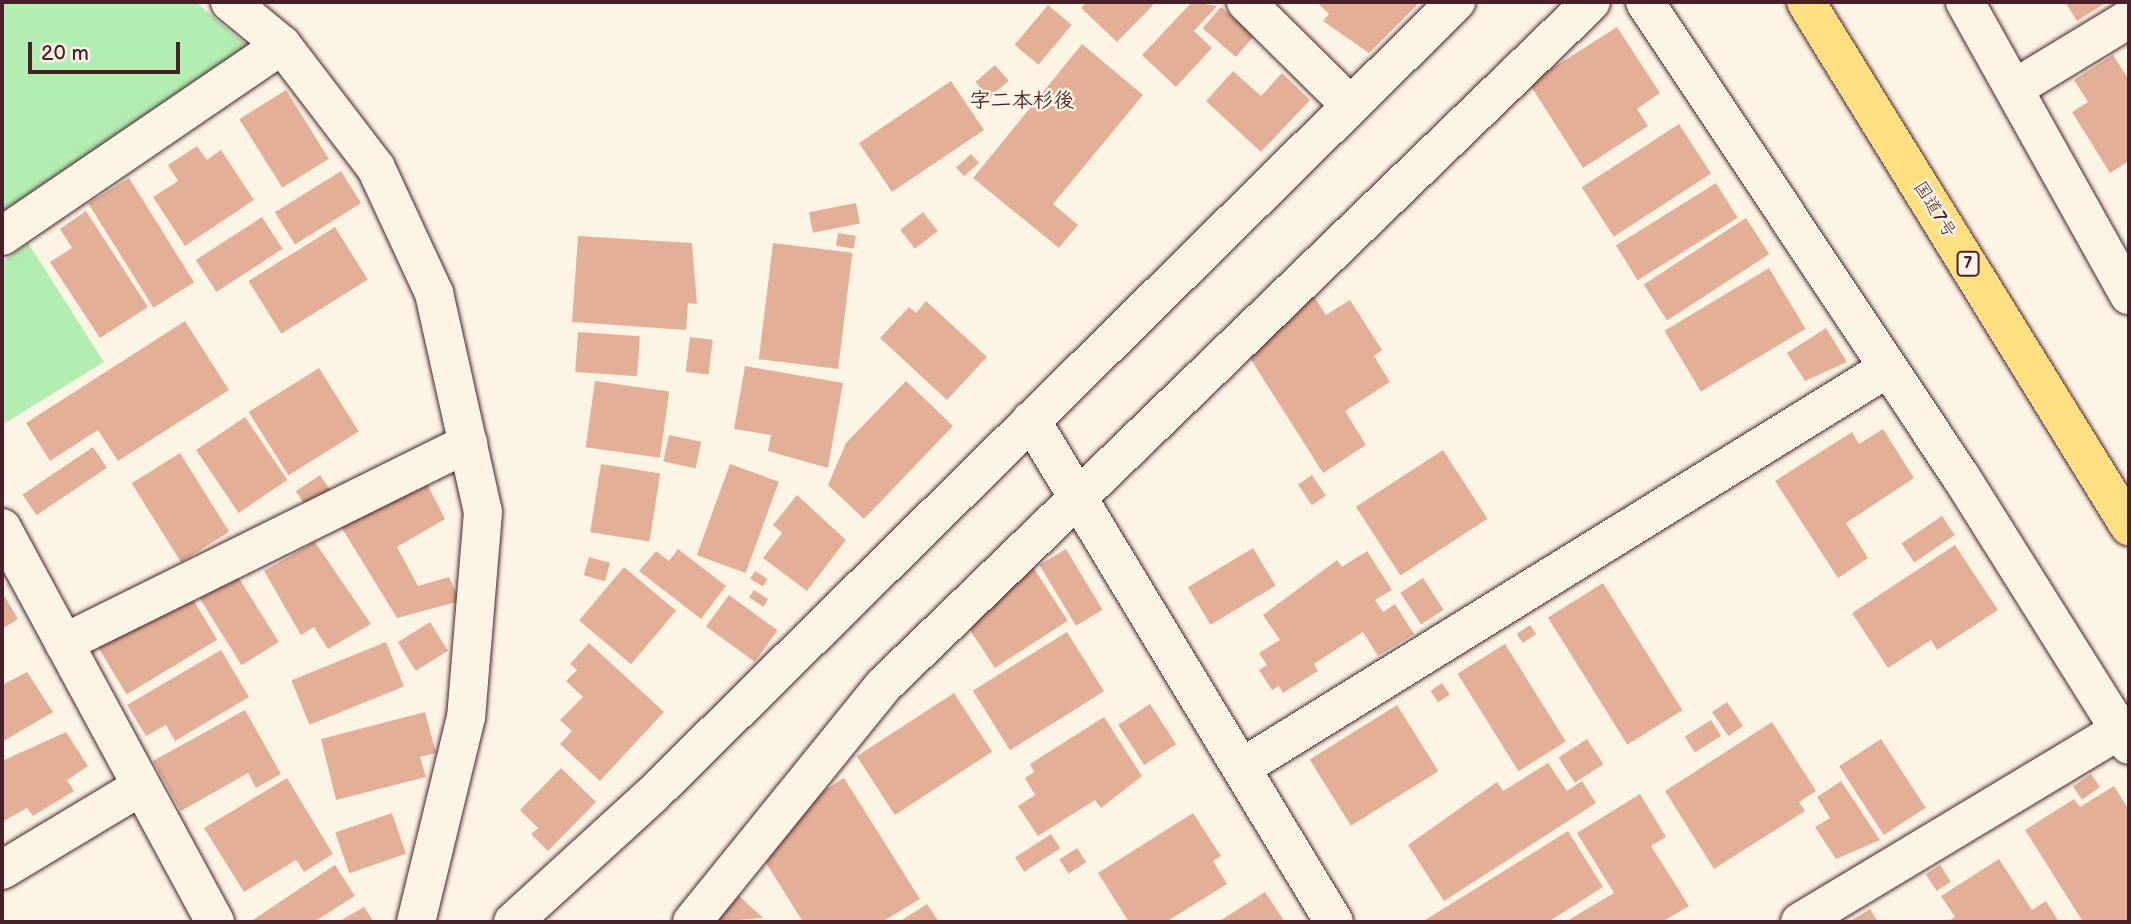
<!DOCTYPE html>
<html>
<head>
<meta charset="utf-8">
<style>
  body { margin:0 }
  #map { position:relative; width:2131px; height:924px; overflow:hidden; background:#fcf5e5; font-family:"Balsamiq Sans","Klee One",sans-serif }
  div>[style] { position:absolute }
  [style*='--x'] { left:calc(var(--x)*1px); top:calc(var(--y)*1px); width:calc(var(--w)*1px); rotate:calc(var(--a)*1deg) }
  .green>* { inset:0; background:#b2edb1 }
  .building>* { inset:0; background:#e3b097; transform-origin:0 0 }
  .roads { filter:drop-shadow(0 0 2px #4a1f2b) drop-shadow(0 0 2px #4a1f2b) }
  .minor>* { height:38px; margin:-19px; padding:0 19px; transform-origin:19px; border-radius:19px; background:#fcf5e5 }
  .trunk>* { height:38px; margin:-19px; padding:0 19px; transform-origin:19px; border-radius:19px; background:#ffdf80 }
  span { translate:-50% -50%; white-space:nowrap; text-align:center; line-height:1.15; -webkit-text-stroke:5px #fcf5e5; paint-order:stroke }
  .shield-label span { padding:2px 5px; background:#fcf5e5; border:2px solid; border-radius:5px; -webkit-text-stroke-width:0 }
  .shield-label { font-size:16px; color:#4a1f2b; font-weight:700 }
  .street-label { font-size:18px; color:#4a1f2b }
  .quarter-label { font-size:21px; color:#4a1f2b; font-weight:700 }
  .frame { position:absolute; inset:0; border:4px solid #4a1f2b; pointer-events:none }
  .scale { position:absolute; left:28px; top:42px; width:152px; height:32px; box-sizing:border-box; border:4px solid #4a1f2b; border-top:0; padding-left:9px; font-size:21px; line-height:24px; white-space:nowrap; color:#4a1f2b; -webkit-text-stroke:5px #fcf5e5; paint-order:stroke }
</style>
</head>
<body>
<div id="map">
  <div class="green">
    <div style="clip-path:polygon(2px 2px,196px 2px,255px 53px,2px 225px)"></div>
    <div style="clip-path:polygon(28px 243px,104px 362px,2px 425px,2px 262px)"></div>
  </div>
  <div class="building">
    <div style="clip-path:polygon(1087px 2px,1153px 2px,1155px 3px,1117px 42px,1081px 8px)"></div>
    <div style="clip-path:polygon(1192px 2px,1217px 6px,1194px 31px,1212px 48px,1176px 87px,1142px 55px)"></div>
    <div style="clip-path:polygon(1317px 2px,1414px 2px,1417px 5px,1369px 53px,1323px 21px,1329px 14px)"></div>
    <div style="clip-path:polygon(2065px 2px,2107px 2px,2077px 21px)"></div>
    <div style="left:1048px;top:5px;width:31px;height:52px;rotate:40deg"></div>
    <div style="left:1221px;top:7px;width:44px;height:28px;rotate:41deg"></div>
    <div style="clip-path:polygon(1617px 27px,1660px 93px,1637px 109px,1648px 126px,1583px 168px,1529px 83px)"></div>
    <div style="clip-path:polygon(1082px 44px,1143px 95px,1053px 204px,1078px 225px,1059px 248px,973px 178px)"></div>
    <div style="clip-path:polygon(2113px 55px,2129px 80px,2129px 161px,2110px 173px,2072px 112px,2088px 102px,2074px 80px)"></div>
    <div style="left:995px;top:65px;width:21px;height:26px;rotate:49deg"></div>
    <div style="clip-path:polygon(1233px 71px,1261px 96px,1282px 73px,1310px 100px,1261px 152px,1206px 101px)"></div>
    <div style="left:951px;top:81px;width:59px;height:111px;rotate:56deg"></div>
    <div style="left:286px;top:90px;width:81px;height:55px;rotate:58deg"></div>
    <div style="left:1679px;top:124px;width:59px;height:116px;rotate:57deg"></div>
    <div style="clip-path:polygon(197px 146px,207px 160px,221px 150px,254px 200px,185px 246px,153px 197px,178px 181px,168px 165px)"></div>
    <div style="left:971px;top:154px;width:12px;height:20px;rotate:48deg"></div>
    <div style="left:341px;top:171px;width:38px;height:78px;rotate:58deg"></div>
    <div style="left:129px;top:178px;width:123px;height:48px;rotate:58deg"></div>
    <div style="left:1716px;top:183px;width:41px;height:118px;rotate:58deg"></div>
    <div style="left:856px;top:203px;width:21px;height:48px;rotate:79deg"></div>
    <div style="clip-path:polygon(86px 211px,148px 307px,100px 338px,50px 262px,72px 248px,60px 229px)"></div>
    <div style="left:923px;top:212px;width:24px;height:29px;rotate:52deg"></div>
    <div style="left:262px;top:217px;width:38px;height:79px;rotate:57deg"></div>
    <div style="left:1746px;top:218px;width:43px;height:122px;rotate:57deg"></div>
    <div style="left:335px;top:227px;width:62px;height:102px;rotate:58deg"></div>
    <div style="left:838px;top:233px;width:18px;height:13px;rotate:9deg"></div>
    <div style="clip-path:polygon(578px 236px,692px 243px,697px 304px,688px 303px,686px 330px,572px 322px)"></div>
    <div style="left:773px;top:243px;width:80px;height:117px;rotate:7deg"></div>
    <div style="left:1769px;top:268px;width:71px;height:122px;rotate:59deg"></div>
    <div style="clip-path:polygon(1311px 292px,1326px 315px,1350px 300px,1382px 350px,1374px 356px,1390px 382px,1345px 411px,1366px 445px,1323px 473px,1250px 358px)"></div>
    <div style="clip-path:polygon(926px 301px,987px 357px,947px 400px,880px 338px,909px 307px,916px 313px)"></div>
    <div style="clip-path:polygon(185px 321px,229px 390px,118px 461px,98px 430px,50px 461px,26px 423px)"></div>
    <div style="clip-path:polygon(1826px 328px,1847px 362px,1805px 381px,1787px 353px)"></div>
    <div style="left:578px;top:332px;width:62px;height:40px;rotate:4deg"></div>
    <div style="left:690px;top:337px;width:23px;height:35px;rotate:7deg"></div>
    <div style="clip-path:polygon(745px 366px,843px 383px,828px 468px,768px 451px,771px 435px,734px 429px)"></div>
    <div style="left:319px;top:368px;width:75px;height:83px;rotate:58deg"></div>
    <div style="left:595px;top:381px;width:75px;height:67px;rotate:8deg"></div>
    <div style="clip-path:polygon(906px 381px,953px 426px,864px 519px,828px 485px,846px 443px)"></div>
    <div style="left:245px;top:417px;width:76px;height:59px;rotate:56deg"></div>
    <div style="clip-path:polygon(1883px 429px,1914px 478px,1846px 523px,1868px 558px,1838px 578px,1775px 481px,1852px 432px,1859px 444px)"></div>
    <div style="left:669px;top:435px;width:33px;height:27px;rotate:12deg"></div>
    <div style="left:93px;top:447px;width:25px;height:85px;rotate:56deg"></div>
    <div style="left:1443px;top:450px;width:82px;height:104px;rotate:57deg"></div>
    <div style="left:180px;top:453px;width:93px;height:57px;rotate:58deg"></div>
    <div style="left:601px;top:464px;width:60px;height:69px;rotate:9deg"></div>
    <div style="left:730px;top:464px;width:52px;height:97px;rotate:20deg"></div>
    <div style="left:320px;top:475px;width:25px;height:29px;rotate:56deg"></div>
    <div style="left:1312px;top:475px;width:25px;height:17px;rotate:56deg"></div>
    <div style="clip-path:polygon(424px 478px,445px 519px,397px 547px,418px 586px,449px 577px,460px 601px,397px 618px,340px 525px)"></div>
    <div style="clip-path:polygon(797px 495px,846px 540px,807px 591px,763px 558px,782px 533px,773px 525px)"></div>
    <div style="left:1942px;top:516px;width:23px;height:49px;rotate:56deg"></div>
    <div style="clip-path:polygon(315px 542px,371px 624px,328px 649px,314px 627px,301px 635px,264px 571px)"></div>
    <div style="clip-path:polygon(1955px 545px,1998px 610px,1937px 650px,1931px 640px,1888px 668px,1852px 613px)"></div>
    <div style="left:1253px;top:548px;width:44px;height:76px;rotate:59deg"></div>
    <div style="clip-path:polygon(678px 549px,726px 586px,701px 619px,639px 571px,656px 551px,669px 561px)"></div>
    <div style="left:1066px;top:549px;width:71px;height:31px;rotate:59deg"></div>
    <div style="clip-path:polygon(1367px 551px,1392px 590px,1375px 600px,1383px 612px,1395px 604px,1414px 634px,1378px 656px,1363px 632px,1314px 664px,1318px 671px,1283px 693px,1279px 686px,1272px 690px,1259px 670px,1267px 665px,1259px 653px,1280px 640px,1263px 615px,1337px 560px,1342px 567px)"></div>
    <div style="left:589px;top:557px;width:22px;height:19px;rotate:16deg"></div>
    <div style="left:624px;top:567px;width:68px;height:70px;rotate:40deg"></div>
    <div style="left:1033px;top:567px;width:64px;height:87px;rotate:57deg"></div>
    <div style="left:755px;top:571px;width:15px;height:9px;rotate:32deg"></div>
    <div style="left:237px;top:575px;width:79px;height:44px;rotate:58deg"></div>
    <div style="left:1423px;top:578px;width:38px;height:27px;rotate:57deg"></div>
    <div style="left:1603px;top:583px;width:150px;height:65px;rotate:58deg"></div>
    <div style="left:754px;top:590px;width:17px;height:9px;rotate:33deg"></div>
    <div style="left:188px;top:591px;width:57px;height:106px;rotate:59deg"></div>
    <div style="clip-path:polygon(2px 592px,18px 619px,2px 629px)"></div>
    <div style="left:729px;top:595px;width:60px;height:39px;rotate:36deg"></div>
    <div style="left:430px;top:622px;width:34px;height:38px;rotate:58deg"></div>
    <div style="left:1530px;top:625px;width:11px;height:16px;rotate:56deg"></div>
    <div style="left:1067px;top:632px;width:70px;height:111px;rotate:58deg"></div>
    <div style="left:386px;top:642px;width:48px;height:102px;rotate:68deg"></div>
    <div style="clip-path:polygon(589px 643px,664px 712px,600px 781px,560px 744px,572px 731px,560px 720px,583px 697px,566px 681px,577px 670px,570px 664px)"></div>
    <div style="left:1505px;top:644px;width:115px;height:56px;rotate:58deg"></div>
    <div style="clip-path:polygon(221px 650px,249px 697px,175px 741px,166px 725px,146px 736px,127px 705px)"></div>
    <div style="clip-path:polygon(27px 672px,53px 712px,2px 742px,2px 685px)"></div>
    <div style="left:1442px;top:683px;width:14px;height:14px;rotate:56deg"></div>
    <div style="left:954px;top:693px;width:70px;height:116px;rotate:57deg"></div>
    <div style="left:1727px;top:702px;width:29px;height:18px;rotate:56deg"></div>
    <div style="left:1150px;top:704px;width:48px;height:38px;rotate:57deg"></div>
    <div style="left:1397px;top:705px;width:78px;height:103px;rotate:58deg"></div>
    <div style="clip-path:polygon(245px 710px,281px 774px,256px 788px,248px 773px,181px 811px,153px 761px)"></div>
    <div style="clip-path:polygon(425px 712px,436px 753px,420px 757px,426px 777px,336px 800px,321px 739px)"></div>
    <div style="clip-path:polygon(1104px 717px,1142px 776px,1101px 808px,1095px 800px,1038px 836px,1018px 806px,1035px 795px,1025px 778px,1034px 772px,1030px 764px)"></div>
    <div style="left:1711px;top:720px;width:19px;height:31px;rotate:58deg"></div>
    <div style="clip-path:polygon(1772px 722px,1816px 791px,1799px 802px,1805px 811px,1714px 869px,1665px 791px)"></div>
    <div style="clip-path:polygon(66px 732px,88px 766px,67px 780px,74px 791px,33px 816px,27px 808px,2px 822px,2px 761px)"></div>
    <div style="left:1587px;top:739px;width:30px;height:34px;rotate:57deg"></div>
    <div style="left:1881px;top:739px;width:82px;height:50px;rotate:57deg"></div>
    <div style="clip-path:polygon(1548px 763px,1567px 791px,1582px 781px,1596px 803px,1444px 901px,1408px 845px,1497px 782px,1503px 791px)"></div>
    <div style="clip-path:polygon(561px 768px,596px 802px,548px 851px,531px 834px,538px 828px,520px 810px)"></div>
    <div style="left:2091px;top:774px;width:16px;height:22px;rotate:55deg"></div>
    <div style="clip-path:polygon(287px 778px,333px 854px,304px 872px,296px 860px,244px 892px,204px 828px)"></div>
    <div style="clip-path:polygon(844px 778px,920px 899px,882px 922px,803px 922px,761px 855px,794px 810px)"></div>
    <div style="clip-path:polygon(1841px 781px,1880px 840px,1836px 859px,1815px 827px,1830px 818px,1817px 797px)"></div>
    <div style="clip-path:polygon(2114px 786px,2129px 810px,2129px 922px,2083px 922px,2025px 830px,2074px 799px,2080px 807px)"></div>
    <div style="clip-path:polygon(1640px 794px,1666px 837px,1651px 846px,1689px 906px,1662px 922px,1565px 922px,1614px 893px,1577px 833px)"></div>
    <div style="left:392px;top:813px;width:43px;height:60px;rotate:71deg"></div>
    <div style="clip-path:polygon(1193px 813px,1221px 856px,1213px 861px,1227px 884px,1166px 922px,1129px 922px,1098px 873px)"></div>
    <div style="clip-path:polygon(1568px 831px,1603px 887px,1548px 922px,1422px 922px)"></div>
    <div style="left:1051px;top:834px;width:17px;height:43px;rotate:57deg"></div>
    <div style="left:1077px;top:848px;width:17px;height:21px;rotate:57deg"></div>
    <div style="clip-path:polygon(1999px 859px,2032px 910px,2046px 901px,2059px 922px,1947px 922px,1955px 917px,1941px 896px)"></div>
    <div style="clip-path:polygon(335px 865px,355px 896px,314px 922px,250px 922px)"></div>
    <div style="left:1940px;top:865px;width:20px;height:17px;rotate:57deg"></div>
    <div style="clip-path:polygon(1265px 892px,1285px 922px,1218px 922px)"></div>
    <div style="clip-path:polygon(738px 895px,763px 918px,713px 922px)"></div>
    <div style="clip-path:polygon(927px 904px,939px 922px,899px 922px)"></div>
    <div style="clip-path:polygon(364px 907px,374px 922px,338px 922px)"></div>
    <div style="clip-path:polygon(1870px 909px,1878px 922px,1849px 922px)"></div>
  </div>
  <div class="roads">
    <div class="minor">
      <div style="--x:230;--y:2;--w:67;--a:39.6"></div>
      <div style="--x:282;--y:45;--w:155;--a:52.6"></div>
      <div style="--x:376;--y:168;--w:138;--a:65.1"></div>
      <div style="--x:434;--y:293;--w:224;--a:77.4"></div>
      <div style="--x:483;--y:512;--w:206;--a:94.7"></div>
      <div style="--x:466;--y:717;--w:211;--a:103.7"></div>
      <div style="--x:1246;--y:2;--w:146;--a:44.7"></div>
      <div style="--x:1645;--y:2;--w:571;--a:56.37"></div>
      <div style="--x:1961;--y:477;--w:316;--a:57.9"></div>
      <div style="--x:1965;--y:2;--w:336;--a:60.8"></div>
      <div style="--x:2015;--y:88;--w:133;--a:-31.2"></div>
      <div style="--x:2;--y:236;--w:339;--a:-34.3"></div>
      <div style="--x:1031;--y:420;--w:586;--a:58.89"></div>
      <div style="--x:2;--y:528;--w:448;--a:61.6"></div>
      <div style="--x:64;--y:643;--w:451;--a:-26.3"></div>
      <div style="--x:1241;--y:768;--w:761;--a:-31.73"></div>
      <div style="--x:2;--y:870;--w:161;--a:-31"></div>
      <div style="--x:513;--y:922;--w:187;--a:-42.4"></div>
      <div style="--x:651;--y:796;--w:1131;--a:-44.61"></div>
      <div style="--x:692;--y:922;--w:304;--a:-51"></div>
      <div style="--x:883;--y:686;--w:984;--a:-44.01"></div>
      <div style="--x:1800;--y:922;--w:384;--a:-31"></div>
    </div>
    <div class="trunk">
      <div style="--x:1806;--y:2;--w:616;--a:58.35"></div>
    </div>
  </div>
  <div class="shield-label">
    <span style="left:1968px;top:264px">7</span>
  </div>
  <div class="street-label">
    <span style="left:1934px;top:210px;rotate:58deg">国道7号</span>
  </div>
  <div class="quarter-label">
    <span style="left:1022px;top:101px">字二本杉後</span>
  </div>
  <div class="frame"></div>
  <div class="scale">20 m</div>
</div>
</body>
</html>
